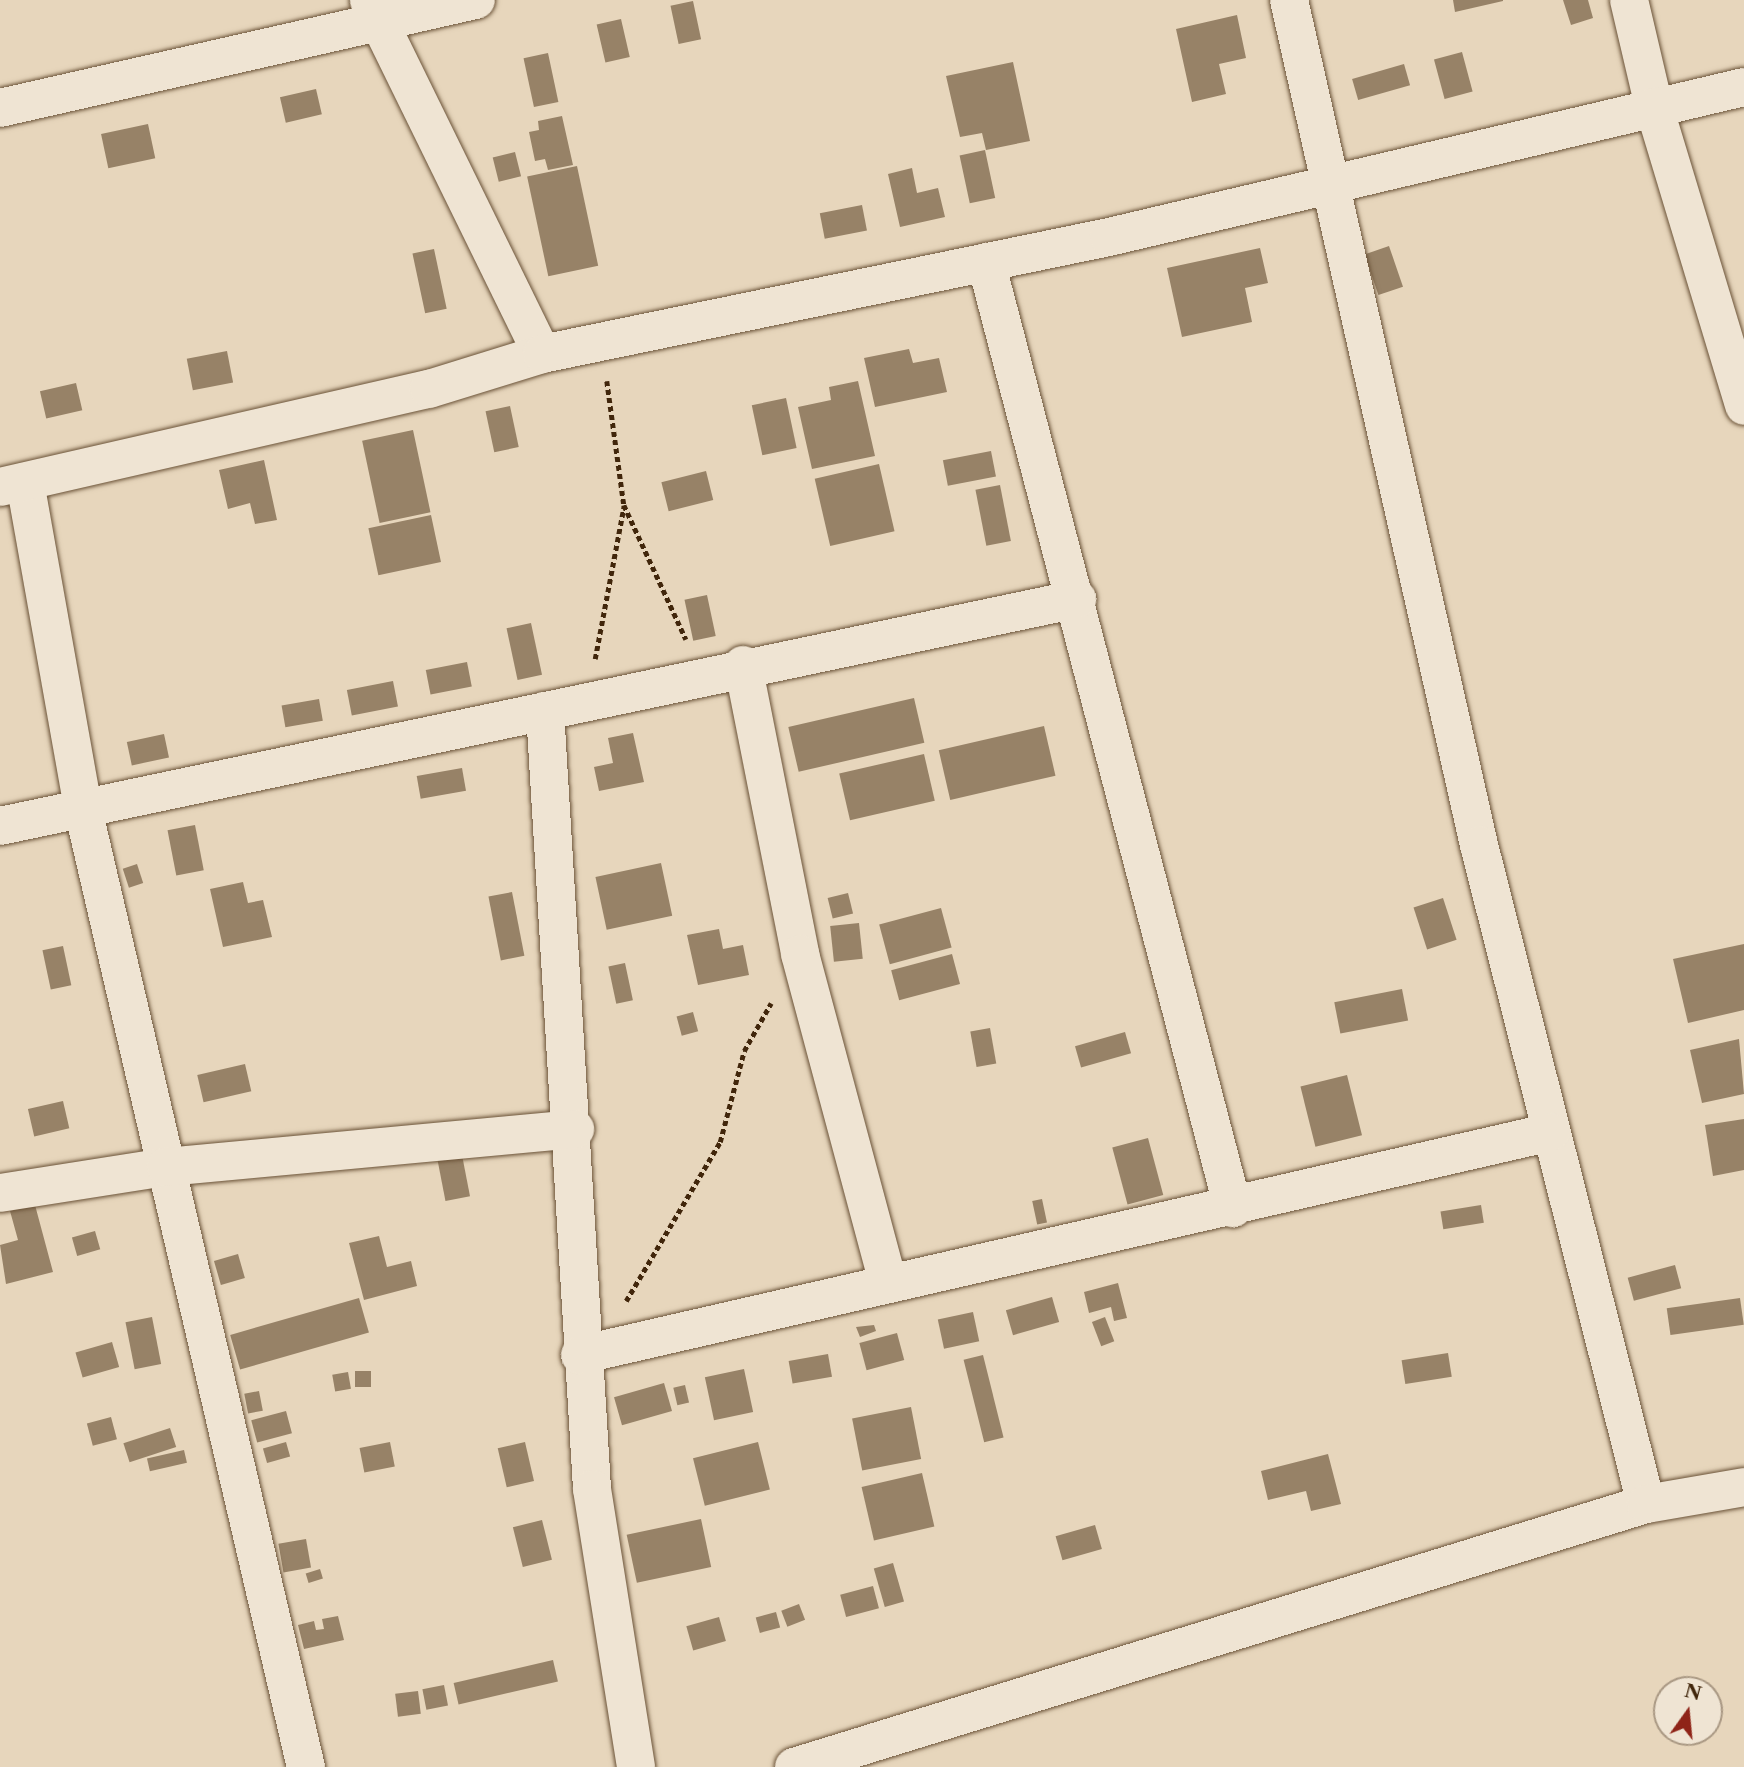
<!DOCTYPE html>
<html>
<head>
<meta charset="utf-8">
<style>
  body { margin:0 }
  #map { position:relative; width:1744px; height:1767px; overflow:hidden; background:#e7d6bc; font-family:"Libre Caslon Text",serif }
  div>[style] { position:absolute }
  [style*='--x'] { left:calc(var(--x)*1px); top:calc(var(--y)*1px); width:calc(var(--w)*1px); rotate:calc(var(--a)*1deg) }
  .building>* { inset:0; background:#978267; transform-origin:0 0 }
  .path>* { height:4.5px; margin-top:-2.25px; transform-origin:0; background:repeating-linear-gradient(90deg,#41260b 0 5px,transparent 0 8.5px) }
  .roads { filter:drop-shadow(0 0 2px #6a5237) drop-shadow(0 0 2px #6a5237) }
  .street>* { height:38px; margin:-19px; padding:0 19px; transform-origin:19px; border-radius:19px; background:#efe4d3 }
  span { translate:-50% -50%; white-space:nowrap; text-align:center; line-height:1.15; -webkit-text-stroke:7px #efe4d3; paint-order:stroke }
  .north { position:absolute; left:1653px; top:1676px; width:70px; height:70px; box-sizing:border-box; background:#efe4d3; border:2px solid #a99883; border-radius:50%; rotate:15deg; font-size:19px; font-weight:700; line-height:28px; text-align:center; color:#41260b }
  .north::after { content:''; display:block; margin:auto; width:24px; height:32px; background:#8f2418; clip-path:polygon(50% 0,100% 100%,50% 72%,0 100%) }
</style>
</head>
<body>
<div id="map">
  <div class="building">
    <div style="clip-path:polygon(1453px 0,1503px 0,1503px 1px,1455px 12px)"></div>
    <div style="clip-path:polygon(1563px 0,1588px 0,1593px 18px,1571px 25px)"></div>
    <div style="left:693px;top:1px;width:39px;height:23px;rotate:78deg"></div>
    <div style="clip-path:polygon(1237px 15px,1246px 58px,1219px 64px,1226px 94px,1192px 102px,1176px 29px)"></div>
    <div style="left:621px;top:19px;width:39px;height:25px;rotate:77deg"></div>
    <div style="left:1462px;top:52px;width:41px;height:29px;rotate:75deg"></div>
    <div style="left:548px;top:53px;width:50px;height:25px;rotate:78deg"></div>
    <div style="clip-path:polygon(1013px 62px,1030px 141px,986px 150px,982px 133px,960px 137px,946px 76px)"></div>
    <div style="left:1404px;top:64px;width:22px;height:54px;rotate:74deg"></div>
    <div style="left:316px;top:89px;width:26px;height:37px;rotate:77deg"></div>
    <div style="clip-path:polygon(562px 116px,573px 165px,548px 170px,545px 159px,535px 161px,529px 132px,539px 130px,538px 121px)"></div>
    <div style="left:148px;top:124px;width:35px;height:48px;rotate:78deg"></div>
    <div style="left:985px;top:150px;width:49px;height:26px;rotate:78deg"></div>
    <div style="left:515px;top:152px;width:25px;height:23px;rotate:76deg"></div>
    <div style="left:577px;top:166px;width:102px;height:51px;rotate:78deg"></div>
    <div style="clip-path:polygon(912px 168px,917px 193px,938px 188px,945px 217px,900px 227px,888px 174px)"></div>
    <div style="left:862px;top:205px;width:26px;height:43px;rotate:79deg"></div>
    <div style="left:1389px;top:246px;width:43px;height:26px;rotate:71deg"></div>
    <div style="clip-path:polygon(1260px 248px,1268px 283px,1245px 288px,1252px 322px,1182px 337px,1167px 268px)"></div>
    <div style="left:434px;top:249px;width:61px;height:22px;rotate:78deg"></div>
    <div style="clip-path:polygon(909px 349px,913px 363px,939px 358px,947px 392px,875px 407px,864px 358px)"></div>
    <div style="left:227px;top:351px;width:32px;height:41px;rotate:79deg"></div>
    <div style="clip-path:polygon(858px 381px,875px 456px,812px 469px,798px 407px,831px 400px,829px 387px)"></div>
    <div style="left:76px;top:383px;width:28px;height:37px;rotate:77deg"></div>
    <div style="left:786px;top:398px;width:51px;height:35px;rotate:78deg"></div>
    <div style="left:510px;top:406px;width:42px;height:25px;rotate:78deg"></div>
    <div style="left:413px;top:430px;width:84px;height:52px;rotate:78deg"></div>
    <div style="left:991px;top:451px;width:26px;height:49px;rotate:79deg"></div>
    <div style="clip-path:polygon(264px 460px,277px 520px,255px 524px,250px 503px,228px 509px,219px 470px)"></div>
    <div style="left:879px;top:464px;width:69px;height:66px;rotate:77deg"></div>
    <div style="left:706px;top:471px;width:30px;height:46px;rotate:76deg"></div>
    <div style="left:1000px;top:485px;width:57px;height:25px;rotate:79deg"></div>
    <div style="left:431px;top:515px;width:48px;height:64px;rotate:78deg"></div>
    <div style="left:707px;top:595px;width:42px;height:23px;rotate:78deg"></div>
    <div style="left:531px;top:623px;width:53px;height:25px;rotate:78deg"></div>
    <div style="left:467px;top:662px;width:25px;height:42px;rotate:79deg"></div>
    <div style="left:393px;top:681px;width:26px;height:47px;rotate:79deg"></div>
    <div style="left:914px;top:698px;width:46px;height:129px;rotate:77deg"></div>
    <div style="left:319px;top:699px;width:22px;height:38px;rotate:80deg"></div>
    <div style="left:1044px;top:726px;width:51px;height:108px;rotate:77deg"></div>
    <div style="clip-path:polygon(633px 733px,644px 782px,599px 791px,594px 767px,613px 763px,608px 738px)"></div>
    <div style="left:164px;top:734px;width:24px;height:38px;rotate:78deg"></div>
    <div style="left:924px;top:754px;width:48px;height:87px;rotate:77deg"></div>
    <div style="left:462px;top:768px;width:23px;height:46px;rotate:80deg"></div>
    <div style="left:195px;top:825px;width:46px;height:28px;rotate:79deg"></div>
    <div style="left:661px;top:863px;width:54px;height:67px;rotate:78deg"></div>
    <div style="left:137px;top:864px;width:20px;height:15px;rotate:72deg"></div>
    <div style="clip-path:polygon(243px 882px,248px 903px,263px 900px,272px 937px,223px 947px,210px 889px)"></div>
    <div style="left:512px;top:892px;width:65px;height:24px;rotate:79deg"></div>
    <div style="left:848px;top:893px;width:21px;height:21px;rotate:76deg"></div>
    <div style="left:1443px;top:898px;width:44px;height:31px;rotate:72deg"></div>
    <div style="left:941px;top:908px;width:41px;height:64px;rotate:75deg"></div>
    <div style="left:859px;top:923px;width:36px;height:29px;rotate:84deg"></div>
    <div style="clip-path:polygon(719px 929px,723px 949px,743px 945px,749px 975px,698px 985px,687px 935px)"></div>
    <div style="clip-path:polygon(1744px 944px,1744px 1010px,1688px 1023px,1673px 959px)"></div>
    <div style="left:63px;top:946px;width:40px;height:21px;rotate:78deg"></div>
    <div style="left:952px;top:954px;width:31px;height:63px;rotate:75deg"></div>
    <div style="left:625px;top:963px;width:38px;height:17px;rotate:78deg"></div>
    <div style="left:1402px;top:989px;width:32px;height:69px;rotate:79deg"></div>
    <div style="left:693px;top:1012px;width:20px;height:17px;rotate:75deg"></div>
    <div style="left:990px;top:1028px;width:36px;height:20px;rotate:80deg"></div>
    <div style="left:1125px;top:1032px;width:22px;height:52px;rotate:74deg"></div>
    <div style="clip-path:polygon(1739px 1039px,1744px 1094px,1702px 1103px,1690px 1050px)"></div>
    <div style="left:245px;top:1064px;width:28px;height:49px;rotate:77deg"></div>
    <div style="left:1347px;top:1075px;width:62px;height:48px;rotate:76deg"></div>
    <div style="left:63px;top:1101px;width:28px;height:36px;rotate:77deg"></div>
    <div style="clip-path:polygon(1744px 1119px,1744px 1170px,1713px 1176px,1705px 1125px)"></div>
    <div style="left:1148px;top:1138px;width:59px;height:37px;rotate:75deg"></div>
    <div style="left:462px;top:1155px;width:42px;height:25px;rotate:79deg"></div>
    <div style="left:1042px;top:1199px;width:24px;height:10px;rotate:78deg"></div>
    <div style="clip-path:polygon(35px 1205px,53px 1272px,6px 1284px,0 1245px,18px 1240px,10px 1211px)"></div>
    <div style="left:1481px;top:1205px;width:18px;height:41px;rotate:81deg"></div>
    <div style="left:95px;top:1231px;width:19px;height:24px;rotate:74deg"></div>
    <div style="clip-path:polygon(379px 1236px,387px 1267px,411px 1261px,417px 1286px,364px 1300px,349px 1243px)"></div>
    <div style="left:238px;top:1254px;width:25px;height:25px;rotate:74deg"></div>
    <div style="left:1675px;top:1265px;width:24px;height:49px;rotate:75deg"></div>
    <div style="clip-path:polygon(1118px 1283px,1127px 1318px,1114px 1321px,1111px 1307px,1089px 1313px,1084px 1292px)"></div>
    <div style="left:1052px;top:1297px;width:26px;height:48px;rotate:74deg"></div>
    <div style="left:359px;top:1298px;width:36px;height:134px;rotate:74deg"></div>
    <div style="left:1740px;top:1298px;width:27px;height:74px;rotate:82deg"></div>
    <div style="left:973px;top:1312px;width:30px;height:36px;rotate:78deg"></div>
    <div style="left:152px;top:1317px;width:48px;height:27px;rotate:79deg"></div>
    <div style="left:1105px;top:1317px;width:26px;height:14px;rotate:69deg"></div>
    <div style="clip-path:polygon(874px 1325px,876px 1331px,860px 1337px,856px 1327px)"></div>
    <div style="left:897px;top:1333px;width:28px;height:39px;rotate:75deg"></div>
    <div style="left:112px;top:1342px;width:26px;height:38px;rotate:74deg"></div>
    <div style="left:1448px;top:1353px;width:24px;height:47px;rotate:81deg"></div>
    <div style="left:828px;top:1354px;width:23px;height:40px;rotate:80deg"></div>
    <div style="left:983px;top:1355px;width:85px;height:20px;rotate:76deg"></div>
    <div style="left:744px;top:1369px;width:44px;height:40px;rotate:78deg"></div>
    <div style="left:355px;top:1371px;width:16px;height:16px"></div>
    <div style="left:348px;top:1372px;width:17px;height:16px;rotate:80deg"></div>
    <div style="left:664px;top:1383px;width:29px;height:52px;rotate:74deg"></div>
    <div style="left:685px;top:1385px;width:18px;height:12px;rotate:77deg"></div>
    <div style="left:259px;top:1391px;width:20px;height:15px;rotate:79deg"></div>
    <div style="left:911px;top:1407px;width:53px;height:60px;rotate:79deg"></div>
    <div style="left:286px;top:1411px;width:23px;height:36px;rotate:75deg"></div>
    <div style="left:111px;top:1417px;width:23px;height:25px;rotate:75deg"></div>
    <div style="left:170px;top:1428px;width:20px;height:49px;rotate:72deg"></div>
    <div style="left:286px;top:1442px;width:15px;height:24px;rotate:74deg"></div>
    <div style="left:390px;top:1442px;width:25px;height:31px;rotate:79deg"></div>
    <div style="left:525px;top:1442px;width:40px;height:28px;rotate:77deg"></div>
    <div style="left:758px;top:1442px;width:49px;height:67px;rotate:76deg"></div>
    <div style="left:184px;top:1450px;width:13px;height:38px;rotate:77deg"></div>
    <div style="clip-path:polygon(1328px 1454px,1341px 1504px,1311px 1511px,1306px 1491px,1268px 1500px,1261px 1471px)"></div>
    <div style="left:922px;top:1473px;width:55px;height:62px;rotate:77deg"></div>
    <div style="left:701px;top:1519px;width:49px;height:76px;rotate:78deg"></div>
    <div style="left:542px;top:1520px;width:41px;height:30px;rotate:76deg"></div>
    <div style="left:1095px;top:1525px;width:25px;height:41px;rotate:74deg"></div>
    <div style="left:306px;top:1539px;width:29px;height:28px;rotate:80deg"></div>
    <div style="left:893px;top:1563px;width:40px;height:20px;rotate:74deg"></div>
    <div style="left:320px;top:1569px;width:10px;height:15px;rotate:73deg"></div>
    <div style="left:873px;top:1586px;width:23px;height:34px;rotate:75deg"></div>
    <div style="left:799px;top:1604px;width:17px;height:19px;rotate:69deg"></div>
    <div style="left:776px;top:1612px;width:16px;height:21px;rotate:75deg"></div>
    <div style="clip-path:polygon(338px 1616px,344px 1640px,304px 1649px,298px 1625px,314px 1621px,316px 1630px,324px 1629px,322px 1619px)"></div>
    <div style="left:719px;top:1617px;width:25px;height:34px;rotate:74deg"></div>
    <div style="left:553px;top:1660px;width:22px;height:102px;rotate:77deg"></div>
    <div style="left:444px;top:1685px;width:21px;height:22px;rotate:79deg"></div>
    <div style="left:418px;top:1691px;width:23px;height:23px;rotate:83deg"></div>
  </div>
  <div class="path">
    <div style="--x:607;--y:381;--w:125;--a:82.2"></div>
    <div style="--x:624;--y:505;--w:148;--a:65.2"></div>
    <div style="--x:595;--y:659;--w:156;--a:-79.3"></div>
    <div style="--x:626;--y:1301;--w:185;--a:-59.4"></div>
    <div style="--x:720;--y:1142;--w:94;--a:-75.2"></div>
    <div style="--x:744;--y:1051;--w:55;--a:-60.6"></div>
  </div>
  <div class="roads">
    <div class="street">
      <div style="--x:1289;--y:0;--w:866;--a:77.33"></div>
      <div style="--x:1479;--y:845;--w:680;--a:75.78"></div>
      <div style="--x:1629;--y:0;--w:110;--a:76.8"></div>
      <div style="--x:1654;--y:107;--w:312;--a:73.2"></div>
      <div style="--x:369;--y:1;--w:393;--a:63.9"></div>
      <div style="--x:0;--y:108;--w:488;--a:-12.8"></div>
      <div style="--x:986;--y:262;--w:978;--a:75.37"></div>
      <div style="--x:25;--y:482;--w:332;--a:79.9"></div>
      <div style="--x:83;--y:809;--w:984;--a:76.9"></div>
      <div style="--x:0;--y:487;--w:440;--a:-12.9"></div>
      <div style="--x:429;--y:389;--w:118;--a:-17.2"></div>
      <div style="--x:542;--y:354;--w:579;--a:-11.66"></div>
      <div style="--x:1109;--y:237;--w:652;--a:-13.29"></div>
      <div style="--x:743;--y:665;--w:295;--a:78.8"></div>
      <div style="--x:800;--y:954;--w:340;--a:75"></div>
      <div style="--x:545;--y:711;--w:779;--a:86.54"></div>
      <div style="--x:592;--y:1489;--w:281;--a:81"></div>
      <div style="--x:0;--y:826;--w:1101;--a:-11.9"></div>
      <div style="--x:0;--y:1193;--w:168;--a:-8.9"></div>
      <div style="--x:166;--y:1167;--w:411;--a:-5.3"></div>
      <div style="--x:580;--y:1355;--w:996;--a:-12.93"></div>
      <div style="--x:794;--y:1767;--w:892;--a:-17.15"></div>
      <div style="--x:1646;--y:1504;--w:99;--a:-9.8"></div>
    </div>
  </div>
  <div class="north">N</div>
</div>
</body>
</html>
